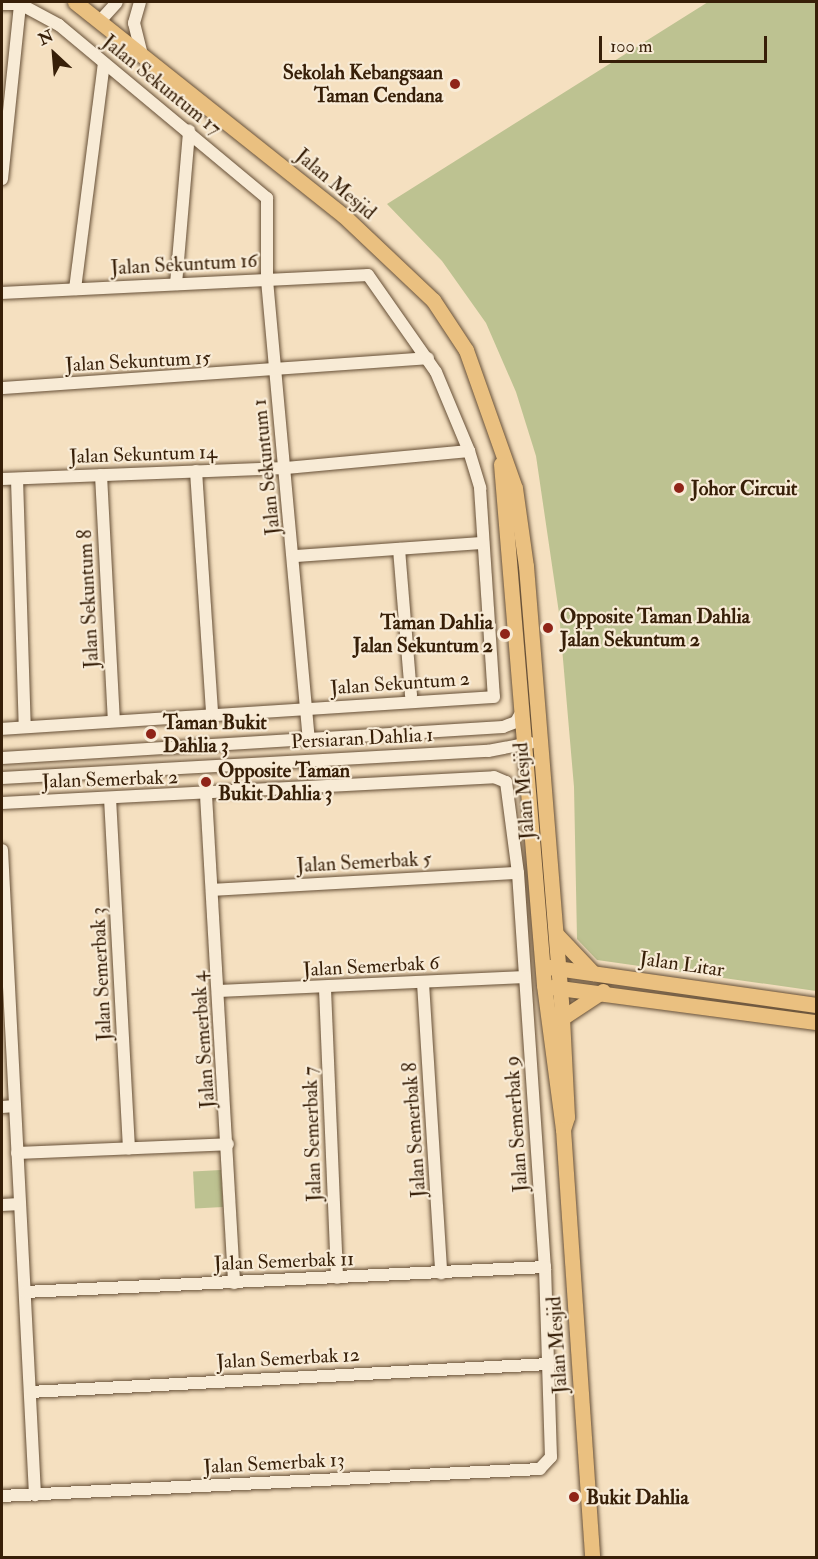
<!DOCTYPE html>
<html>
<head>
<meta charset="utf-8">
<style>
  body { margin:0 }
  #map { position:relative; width:818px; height:1559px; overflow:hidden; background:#f5e0c0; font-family:"IM FELL Double Pica",serif }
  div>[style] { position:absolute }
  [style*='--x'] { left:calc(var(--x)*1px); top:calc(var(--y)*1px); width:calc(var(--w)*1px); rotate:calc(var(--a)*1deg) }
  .green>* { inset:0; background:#bdc291; transform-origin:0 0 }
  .roads { filter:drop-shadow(0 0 2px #664f36) drop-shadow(0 0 2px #664f36) }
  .minor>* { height:12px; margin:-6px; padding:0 6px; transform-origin:6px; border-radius:6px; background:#f8ebd6 }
  .major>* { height:15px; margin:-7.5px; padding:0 7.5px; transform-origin:7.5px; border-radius:7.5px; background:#eac080 }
  .dots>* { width:16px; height:16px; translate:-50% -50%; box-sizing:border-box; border:3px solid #f8ebd6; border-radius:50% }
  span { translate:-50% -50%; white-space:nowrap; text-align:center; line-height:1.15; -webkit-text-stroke:4.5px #f8ebd6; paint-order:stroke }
  .poi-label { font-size:20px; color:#371f08; font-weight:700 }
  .right { translate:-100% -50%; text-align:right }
  .left { translate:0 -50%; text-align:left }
  .street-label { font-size:20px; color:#371f08 }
  .frame { position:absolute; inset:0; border:3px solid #371f08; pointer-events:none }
  .north { position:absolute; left:24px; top:24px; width:60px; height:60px; -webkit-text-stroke:4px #f8ebd6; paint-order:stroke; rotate:334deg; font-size:16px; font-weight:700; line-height:24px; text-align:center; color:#371f08 }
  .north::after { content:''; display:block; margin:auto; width:21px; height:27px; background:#371f08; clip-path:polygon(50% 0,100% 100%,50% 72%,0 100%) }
  .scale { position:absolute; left:599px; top:36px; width:168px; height:27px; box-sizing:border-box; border:3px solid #371f08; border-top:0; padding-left:8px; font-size:18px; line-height:21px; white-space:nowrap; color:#371f08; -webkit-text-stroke:4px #f8ebd6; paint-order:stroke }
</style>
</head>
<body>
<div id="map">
  <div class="green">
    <div style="clip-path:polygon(708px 2px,816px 2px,816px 991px,597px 960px,577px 939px,574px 787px,559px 613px,536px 456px,516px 392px,486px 323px,442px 261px,387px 204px)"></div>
    <div style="left:221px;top:1170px;width:37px;height:28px;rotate:87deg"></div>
  </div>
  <div class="roads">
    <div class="minor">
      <div style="--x:140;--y:2;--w:22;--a:106"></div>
      <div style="--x:134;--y:23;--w:33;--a:76"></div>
      <div style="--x:2;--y:4;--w:18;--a:0"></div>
      <div style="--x:20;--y:4;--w:44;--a:28.3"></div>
      <div style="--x:59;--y:25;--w:271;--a:39.8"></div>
      <div style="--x:267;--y:198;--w:82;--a:90"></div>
      <div style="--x:267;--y:280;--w:462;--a:84.8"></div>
      <div style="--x:100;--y:21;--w:25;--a:-48"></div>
      <div style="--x:2;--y:179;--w:176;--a:-84.1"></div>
      <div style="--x:176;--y:284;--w:154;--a:-85.1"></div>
      <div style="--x:75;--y:289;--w:227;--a:-82.7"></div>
      <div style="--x:2;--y:293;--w:366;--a:-2.8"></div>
      <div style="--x:368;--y:275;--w:118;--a:55"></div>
      <div style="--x:436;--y:372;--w:86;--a:67.3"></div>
      <div style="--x:469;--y:451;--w:39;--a:73"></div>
      <div style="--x:480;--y:488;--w:209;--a:86.2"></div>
      <div style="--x:494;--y:697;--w:493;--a:176.3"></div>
      <div style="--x:2;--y:388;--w:427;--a:-4"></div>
      <div style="--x:196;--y:471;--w:245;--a:86.2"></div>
      <div style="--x:101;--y:475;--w:246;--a:87"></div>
      <div style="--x:2;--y:479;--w:284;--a:-2.2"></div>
      <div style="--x:286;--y:468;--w:184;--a:-5.3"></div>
      <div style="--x:17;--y:479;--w:248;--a:88.2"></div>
      <div style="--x:399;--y:549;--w:147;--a:85.3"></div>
      <div style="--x:295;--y:556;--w:188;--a:-4"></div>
      <div style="--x:2;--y:758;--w:502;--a:-3.54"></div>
      <div style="--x:503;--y:727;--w:14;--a:-21"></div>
      <div style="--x:516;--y:722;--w:13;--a:-61"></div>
      <div style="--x:2;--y:778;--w:487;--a:-3.2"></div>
      <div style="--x:488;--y:751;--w:43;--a:-10.8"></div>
      <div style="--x:206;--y:795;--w:489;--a:86.7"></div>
      <div style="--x:110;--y:798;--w:351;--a:86.9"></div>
      <div style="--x:2;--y:803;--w:493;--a:-3"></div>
      <div style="--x:494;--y:777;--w:13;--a:23"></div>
      <div style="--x:506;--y:782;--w:92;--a:82.5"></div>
      <div style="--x:518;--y:873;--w:395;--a:86.1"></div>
      <div style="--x:545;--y:1267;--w:190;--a:88.2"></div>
      <div style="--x:551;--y:1457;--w:16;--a:133"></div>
      <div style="--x:540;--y:1469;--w:539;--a:177.13"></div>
      <div style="--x:2;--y:850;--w:646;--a:87.07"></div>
      <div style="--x:212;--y:890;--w:306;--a:-3.2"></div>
      <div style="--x:423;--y:983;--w:291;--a:86.4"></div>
      <div style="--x:325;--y:989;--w:289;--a:87.6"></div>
      <div style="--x:219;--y:991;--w:306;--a:-2.6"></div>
      <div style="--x:2;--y:1107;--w:13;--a:-4"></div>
      <div style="--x:17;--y:1153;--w:211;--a:-2.4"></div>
      <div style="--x:2;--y:1205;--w:18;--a:-3"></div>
      <div style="--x:25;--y:1292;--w:521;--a:-2.75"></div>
      <div style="--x:30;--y:1392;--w:520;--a:-3.09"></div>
    </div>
    <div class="major">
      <div style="--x:75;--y:2;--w:342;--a:38.5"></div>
      <div style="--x:343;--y:215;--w:124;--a:43.4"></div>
      <div style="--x:433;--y:300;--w:60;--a:56.6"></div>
      <div style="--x:466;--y:350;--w:146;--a:70.5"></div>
      <div style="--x:515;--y:488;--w:79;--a:82"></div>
      <div style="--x:526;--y:566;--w:453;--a:85.4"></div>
      <div style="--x:562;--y:1018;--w:99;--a:87.1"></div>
      <div style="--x:567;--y:1117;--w:13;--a:108"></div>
      <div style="--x:501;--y:464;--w:523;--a:85.28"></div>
      <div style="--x:544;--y:985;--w:145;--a:82.5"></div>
      <div style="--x:563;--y:1129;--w:430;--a:86.1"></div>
      <div style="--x:556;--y:934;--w:54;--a:46.5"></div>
      <div style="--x:549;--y:967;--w:270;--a:8.1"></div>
      <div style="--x:552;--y:987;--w:266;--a:7.6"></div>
      <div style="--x:562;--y:1018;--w:49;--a:-33.4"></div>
    </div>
  </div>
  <div class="dots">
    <div style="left:455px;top:84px;background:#8f2418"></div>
    <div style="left:679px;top:488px;background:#8f2418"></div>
    <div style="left:548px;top:628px;background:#8f2418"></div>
    <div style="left:505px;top:634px;background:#8f2418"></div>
    <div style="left:151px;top:734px;background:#8f2418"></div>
    <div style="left:206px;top:782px;background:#8f2418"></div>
    <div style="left:574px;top:1497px;background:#8f2418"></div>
  </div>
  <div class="poi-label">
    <span class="right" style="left:443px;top:84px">Sekolah Kebangsaan<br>Taman Cendana</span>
    <span class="left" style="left:691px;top:488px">Johor Circuit</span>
    <span class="left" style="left:560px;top:628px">Opposite Taman Dahlia<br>Jalan Sekuntum 2</span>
    <span class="right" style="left:493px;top:634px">Taman Dahlia<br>Jalan Sekuntum 2</span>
    <span class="left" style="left:163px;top:734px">Taman Bukit<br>Dahlia 3</span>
    <span class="left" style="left:218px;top:782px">Opposite Taman<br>Bukit Dahlia 3</span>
    <span class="left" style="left:586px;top:1497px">Bukit Dahlia</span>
  </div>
  <div class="street-label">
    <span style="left:162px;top:85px;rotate:39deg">Jalan Sekuntum 17</span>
    <span style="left:336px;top:184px;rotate:40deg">Jalan Mesjid</span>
    <span style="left:184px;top:264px;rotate:-3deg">Jalan Sekuntum 16</span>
    <span style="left:138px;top:361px;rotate:-3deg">Jalan Sekuntum 15</span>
    <span style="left:143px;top:454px;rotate:-2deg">Jalan Sekuntum 14</span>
    <span style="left:266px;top:467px;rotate:-96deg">Jalan Sekuntum 1</span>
    <span style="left:88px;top:599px;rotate:-93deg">Jalan Sekuntum 8</span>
    <span style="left:400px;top:683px;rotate:-4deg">Jalan Sekuntum 2</span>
    <span style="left:362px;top:738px;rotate:-3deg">Persiaran Dahlia 1</span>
    <span style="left:110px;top:779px;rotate:-2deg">Jalan Semerbak 2</span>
    <span style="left:524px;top:791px;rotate:-94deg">Jalan Mesjid</span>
    <span style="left:364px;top:862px;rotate:-3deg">Jalan Semerbak 5</span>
    <span style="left:682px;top:964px;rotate:8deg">Jalan Litar</span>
    <span style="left:371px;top:966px;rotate:-3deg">Jalan Semerbak 6</span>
    <span style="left:101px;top:974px;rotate:-93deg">Jalan Semerbak 3</span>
    <span style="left:203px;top:1040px;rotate:-94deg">Jalan Semerbak 4</span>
    <span style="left:516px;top:1124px;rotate:-94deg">Jalan Semerbak 9</span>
    <span style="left:414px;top:1130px;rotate:-94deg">Jalan Semerbak 8</span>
    <span style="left:312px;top:1134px;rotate:-92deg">Jalan Semerbak 7</span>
    <span style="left:284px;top:1261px;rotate:-2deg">Jalan Semerbak 11</span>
    <span style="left:557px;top:1345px;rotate:-94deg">Jalan Mesjid</span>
    <span style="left:288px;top:1358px;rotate:-3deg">Jalan Semerbak 12</span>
    <span style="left:274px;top:1463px;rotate:-3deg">Jalan Semerbak 13</span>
  </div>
  <div class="frame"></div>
  <div class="north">N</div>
  <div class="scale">100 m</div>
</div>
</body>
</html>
